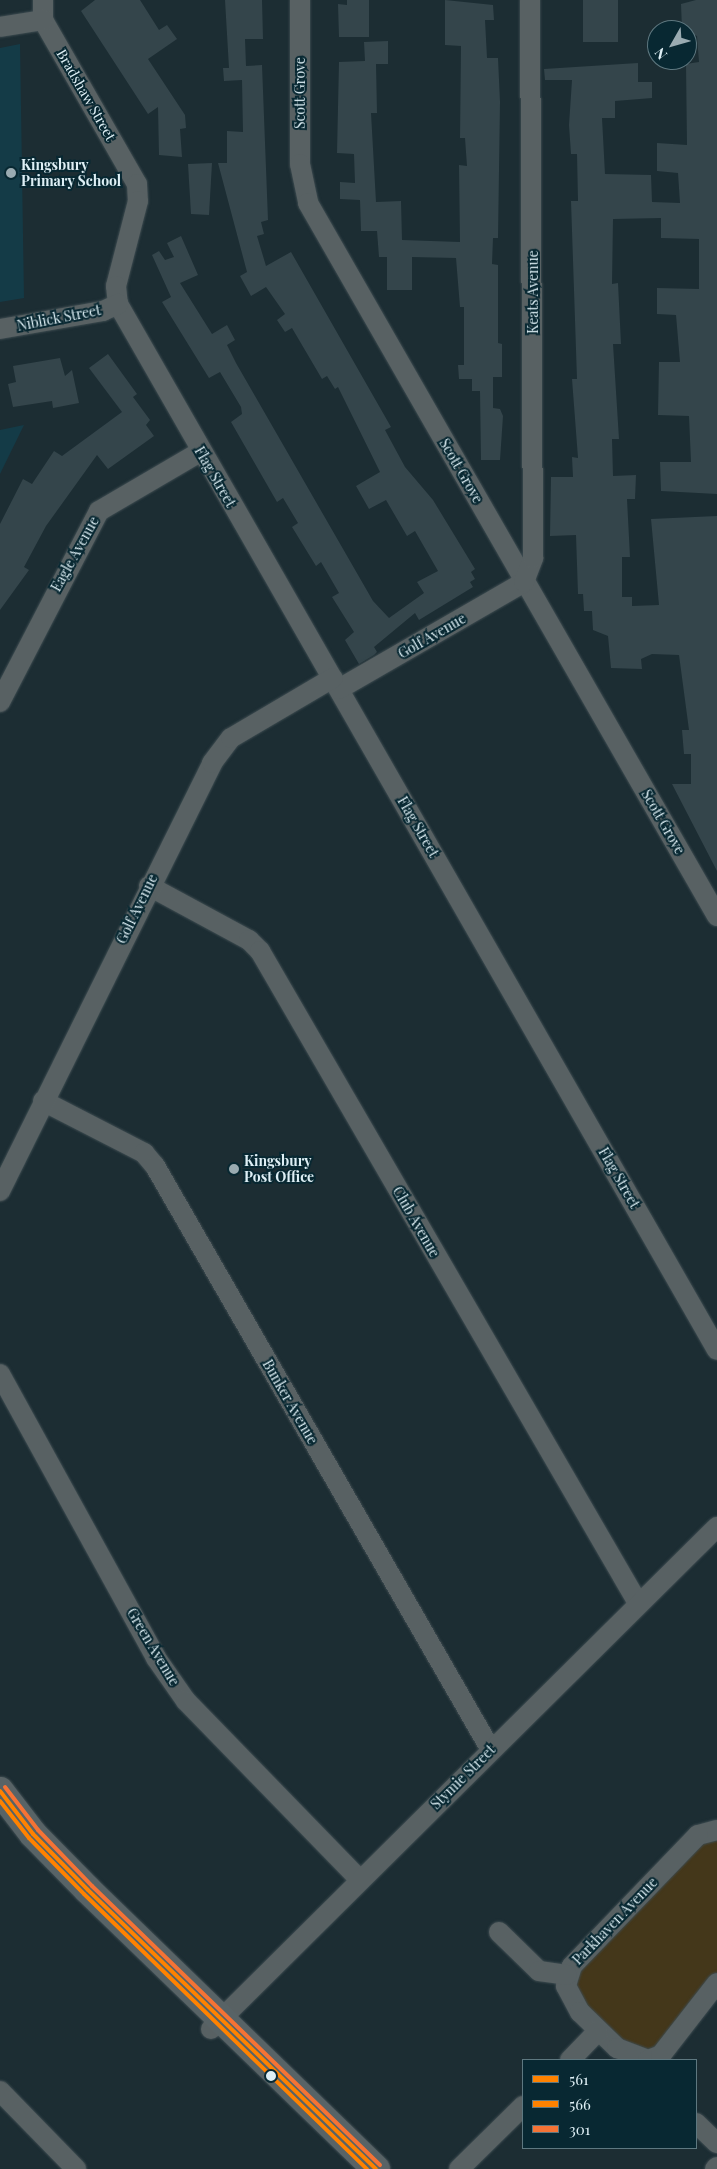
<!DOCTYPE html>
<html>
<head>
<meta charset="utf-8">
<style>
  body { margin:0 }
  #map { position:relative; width:717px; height:2169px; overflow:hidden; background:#1c2d33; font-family:"Playfair Display",serif }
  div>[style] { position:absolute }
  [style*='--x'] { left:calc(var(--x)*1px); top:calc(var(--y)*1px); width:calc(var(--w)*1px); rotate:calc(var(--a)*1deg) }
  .built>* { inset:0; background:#143b47 }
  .green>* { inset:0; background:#44371a }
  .building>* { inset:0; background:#34454b; transform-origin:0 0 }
  .roads { filter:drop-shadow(0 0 1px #3d4b50) drop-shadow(0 0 1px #3d4b50) }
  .street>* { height:20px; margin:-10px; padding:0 10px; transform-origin:10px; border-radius:10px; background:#586163 }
  .secondary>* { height:28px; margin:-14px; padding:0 14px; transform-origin:14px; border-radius:14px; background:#586366 }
  .bus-1>* { height:4px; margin:-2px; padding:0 2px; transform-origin:2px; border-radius:2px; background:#ff8200 }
  .bus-2>* { height:4px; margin:-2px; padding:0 2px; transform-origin:2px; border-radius:2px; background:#ff8200 }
  .bus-3>* { height:4px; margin:-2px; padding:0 2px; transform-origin:2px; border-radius:2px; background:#f57335 }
  .dots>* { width:14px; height:14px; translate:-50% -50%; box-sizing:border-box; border:2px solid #082832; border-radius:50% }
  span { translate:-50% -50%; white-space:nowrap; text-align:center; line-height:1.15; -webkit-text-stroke:4px #082832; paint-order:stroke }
  .street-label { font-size:14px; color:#deeff5 }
  .poi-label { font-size:14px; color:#deeff5; font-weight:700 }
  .left { translate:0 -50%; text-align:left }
  .legend { position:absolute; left:522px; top:2059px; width:175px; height:90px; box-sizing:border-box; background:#082832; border:1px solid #5e7880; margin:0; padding:6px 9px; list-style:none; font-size:15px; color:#deeff5 }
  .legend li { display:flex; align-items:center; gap:10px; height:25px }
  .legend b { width:25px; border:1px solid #5e7880 }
  .north { position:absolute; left:647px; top:20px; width:50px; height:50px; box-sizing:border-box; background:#082832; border:1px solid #5e7880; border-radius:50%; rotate:232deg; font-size:14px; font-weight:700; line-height:20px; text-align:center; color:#deeff5 }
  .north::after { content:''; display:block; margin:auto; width:18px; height:22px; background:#9aabb1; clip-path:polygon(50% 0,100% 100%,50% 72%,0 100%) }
</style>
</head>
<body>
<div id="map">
  <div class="built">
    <div style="clip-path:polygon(20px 44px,24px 298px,0 302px,0 48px)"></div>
    <div style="clip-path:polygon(24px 425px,0 474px,0 430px)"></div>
  </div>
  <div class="green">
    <div style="clip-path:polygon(717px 1838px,717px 1976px,658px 2051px,639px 2055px,584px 2008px,572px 1986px,576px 1969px,702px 1843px)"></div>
  </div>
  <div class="building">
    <div style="clip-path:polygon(95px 0,140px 0,159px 30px,167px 25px,177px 39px,148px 59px,185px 115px,186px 128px,180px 129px,182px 157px,159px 155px,158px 107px,148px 114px,81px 11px)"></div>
    <div style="clip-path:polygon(225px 0,262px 0,263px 39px,245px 39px,246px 66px,262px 65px,268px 220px,261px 222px,264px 234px,257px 236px,266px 266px,291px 252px,391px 427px,385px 430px,405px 467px,433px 500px,475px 569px,471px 572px,475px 579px,470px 582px,473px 587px,419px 620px,415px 613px,374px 647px,377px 652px,374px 655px,359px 664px,345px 640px,354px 632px,332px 597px,339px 593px,321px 562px,316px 566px,292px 527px,298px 523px,283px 498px,277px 502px,231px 422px,242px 414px,241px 407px,220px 372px,209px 378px,162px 302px,171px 297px,152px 255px,159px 251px,165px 260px,174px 257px,167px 243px,181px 236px,198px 275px,180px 283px,212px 334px,227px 325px,235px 340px,227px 345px,236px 363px,373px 601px,389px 618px,424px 593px,417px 582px,438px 571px,415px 531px,407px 536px,386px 500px,369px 509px,356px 486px,380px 472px,338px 387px,335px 389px,327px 376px,322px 379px,292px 328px,285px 332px,277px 320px,285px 314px,266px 287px,251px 296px,240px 276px,247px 272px,218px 163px,227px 163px,227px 131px,243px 132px,242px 80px,224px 81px,223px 68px,229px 68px)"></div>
    <div style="clip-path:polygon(347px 0,369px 0,369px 37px,339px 37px,338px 4px,347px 5px)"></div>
    <div style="clip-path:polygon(445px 0,493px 5px,494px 20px,485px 20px,487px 58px,498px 58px,500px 102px,498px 238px,493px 238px,492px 264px,498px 265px,498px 343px,502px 344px,502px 377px,493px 377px,493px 408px,500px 409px,503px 416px,500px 460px,481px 460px,480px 391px,472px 391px,472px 379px,459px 379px,458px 365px,464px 365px,464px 307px,460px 307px,456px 258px,412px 257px,412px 290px,387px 290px,387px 257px,379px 257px,377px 231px,361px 231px,360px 200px,340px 199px,340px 182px,355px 183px,354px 154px,337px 153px,339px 62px,365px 61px,364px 42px,388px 41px,388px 64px,376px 64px,377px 113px,371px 113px,376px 202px,401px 201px,402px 240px,460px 242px,459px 165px,467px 166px,465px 138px,460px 138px,461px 46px,445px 45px)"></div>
    <div style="left:583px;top:0;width:35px;height:42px"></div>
    <div style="clip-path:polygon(696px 0,717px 0,717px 494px,661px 491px,660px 462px,691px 462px,689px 416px,658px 415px,659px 362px,680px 362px,676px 315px,657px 314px,657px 288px,699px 289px,699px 239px,661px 238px,661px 218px,613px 219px,612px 284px,618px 283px,621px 344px,613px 344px,619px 439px,612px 439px,613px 476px,636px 475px,635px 499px,627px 499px,630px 557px,622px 557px,622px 597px,632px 597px,632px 606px,659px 605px,651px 519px,717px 516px,717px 871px,672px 784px,691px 784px,691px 754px,684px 754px,682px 730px,689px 730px,679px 655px,652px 654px,641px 659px,642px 669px,611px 668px,608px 636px,593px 630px,592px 611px,584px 611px,583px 594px,578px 594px,576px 535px,550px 536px,551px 477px,573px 477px,572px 457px,578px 458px,572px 379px,577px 379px,571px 201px,578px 201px,577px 154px,571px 154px,569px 125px,572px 80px,545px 80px,544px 69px,638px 63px,638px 82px,652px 82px,652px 98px,615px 101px,615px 118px,602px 118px,605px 174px,651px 175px,652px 202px,680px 203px,678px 173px,657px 171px,657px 143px,687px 145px,686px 64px,699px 62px,697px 36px,682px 30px,681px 4px)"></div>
    <div style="clip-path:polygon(212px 163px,209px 215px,191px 214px,188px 164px)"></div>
    <div style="clip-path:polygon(108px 354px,137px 394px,133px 397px,150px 420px,146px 425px,154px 436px,108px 469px,97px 455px,46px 526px,24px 567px,29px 570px,0 610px,0 524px,23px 479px,32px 484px,54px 451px,62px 456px,122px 412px,89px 368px)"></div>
    <div style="clip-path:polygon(60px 358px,65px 376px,72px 370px,79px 403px,53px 408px,52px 401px,13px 407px,8px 384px,16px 382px,13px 366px)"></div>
  </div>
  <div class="roads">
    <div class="street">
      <div style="--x:43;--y:0;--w:20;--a:90"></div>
      <div style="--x:43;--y:20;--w:189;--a:60.2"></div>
      <div style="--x:137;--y:184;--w:17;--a:87"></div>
      <div style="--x:138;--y:201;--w:88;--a:104.5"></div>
      <div style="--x:116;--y:286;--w:18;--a:84"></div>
      <div style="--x:118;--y:304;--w:1205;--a:60.2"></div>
      <div style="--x:300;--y:0;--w:164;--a:90"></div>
      <div style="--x:300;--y:164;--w:40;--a:78"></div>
      <div style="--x:308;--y:203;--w:822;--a:60.16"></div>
      <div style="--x:0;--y:27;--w:44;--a:-9.2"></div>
      <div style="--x:0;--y:329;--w:105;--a:-9.9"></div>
      <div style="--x:103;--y:311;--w:17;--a:-25"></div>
      <div style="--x:339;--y:689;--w:214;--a:-30"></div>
      <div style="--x:524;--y:582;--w:26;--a:-69"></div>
      <div style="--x:533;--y:558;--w:558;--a:-90.31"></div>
      <div style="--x:0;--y:702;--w:215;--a:-62.6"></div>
      <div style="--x:99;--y:511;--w:117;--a:-30.3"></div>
      <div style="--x:149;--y:886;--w:114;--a:28.4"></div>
      <div style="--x:249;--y:940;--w:16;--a:45"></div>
      <div style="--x:260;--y:951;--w:754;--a:59.9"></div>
      <div style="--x:43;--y:1101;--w:114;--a:27.2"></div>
      <div style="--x:144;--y:1153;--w:17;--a:50"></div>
      <div style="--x:155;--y:1166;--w:674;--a:60.09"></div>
      <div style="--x:0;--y:1191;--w:478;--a:-63.6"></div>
      <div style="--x:212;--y:763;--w:31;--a:-53"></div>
      <div style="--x:231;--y:738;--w:118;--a:-30.5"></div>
      <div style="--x:0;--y:1374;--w:324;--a:61.2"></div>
      <div style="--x:156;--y:1658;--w:52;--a:55.1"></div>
      <div style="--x:186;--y:1701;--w:250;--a:45.8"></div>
      <div style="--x:717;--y:1830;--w:20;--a:165"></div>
      <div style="--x:698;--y:1835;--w:182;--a:133.9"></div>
      <div style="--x:572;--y:1966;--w:21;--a:107"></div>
      <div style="--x:566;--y:1986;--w:30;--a:62"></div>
      <div style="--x:580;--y:2012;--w:52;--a:44.2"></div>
      <div style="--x:617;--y:2048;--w:33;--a:21"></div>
      <div style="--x:648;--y:2060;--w:14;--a:-21"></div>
      <div style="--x:661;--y:2055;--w:91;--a:-52.1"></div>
      <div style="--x:499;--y:1932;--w:56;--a:44.3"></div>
      <div style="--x:539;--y:1971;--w:28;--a:8"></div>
      <div style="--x:211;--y:2029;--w:713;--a:-44.77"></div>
      <div style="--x:570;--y:2060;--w:40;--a:-46"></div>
      <div style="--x:0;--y:2091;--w:109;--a:45.7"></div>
      <div style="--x:696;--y:2123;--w:29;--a:44"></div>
      <div style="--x:459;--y:2169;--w:90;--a:-44.5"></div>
      <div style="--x:715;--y:2169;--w:3;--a:-45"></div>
    </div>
    <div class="secondary">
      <div style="--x:0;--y:1791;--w:54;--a:52.5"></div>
      <div style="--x:33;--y:1834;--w:78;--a:45.5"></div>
      <div style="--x:88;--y:1890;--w:401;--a:44.1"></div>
    </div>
  </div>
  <div class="bus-1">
    <div style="--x:0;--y:1791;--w:54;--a:52.5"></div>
    <div style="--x:33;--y:1834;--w:78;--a:45.5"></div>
    <div style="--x:88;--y:1890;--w:401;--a:44.1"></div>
  </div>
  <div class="bus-2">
    <div style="--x:0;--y:1801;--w:47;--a:51.9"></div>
    <div style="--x:29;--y:1838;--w:78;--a:45.5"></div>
    <div style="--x:84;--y:1894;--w:395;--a:44.2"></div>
  </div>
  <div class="bus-3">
    <div style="--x:5;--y:1787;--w:54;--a:52.5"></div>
    <div style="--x:38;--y:1830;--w:78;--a:46"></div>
    <div style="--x:92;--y:1886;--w:401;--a:44.1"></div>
  </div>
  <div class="dots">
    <div style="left:11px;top:173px;background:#9aabb1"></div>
    <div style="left:234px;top:1169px;background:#9aabb1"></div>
    <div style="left:271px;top:2076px;background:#deeff5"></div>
  </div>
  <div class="street-label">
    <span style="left:300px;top:93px;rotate:-90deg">Scott Grove</span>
    <span style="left:86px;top:95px;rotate:60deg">Bradshaw Street</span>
    <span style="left:533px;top:292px;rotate:-90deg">Keats Avenue</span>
    <span style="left:59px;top:318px;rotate:-11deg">Niblick Street</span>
    <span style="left:461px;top:471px;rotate:60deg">Scott Grove</span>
    <span style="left:215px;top:477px;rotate:60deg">Flag Street</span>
    <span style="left:75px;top:554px;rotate:-61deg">Eagle Avenue</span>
    <span style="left:432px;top:636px;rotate:-30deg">Golf Avenue</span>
    <span style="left:663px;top:822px;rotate:60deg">Scott Grove</span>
    <span style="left:418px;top:827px;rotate:60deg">Flag Street</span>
    <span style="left:137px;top:909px;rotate:-64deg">Golf Avenue</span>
    <span style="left:619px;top:1178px;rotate:60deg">Flag Street</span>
    <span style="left:416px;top:1222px;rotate:60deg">Club Avenue</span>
    <span style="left:290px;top:1402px;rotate:60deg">Bunker Avenue</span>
    <span style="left:153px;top:1647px;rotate:59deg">Green Avenue</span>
    <span style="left:463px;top:1777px;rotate:-45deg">Stymie Street</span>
    <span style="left:615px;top:1921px;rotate:-46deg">Parkhaven Avenue</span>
  </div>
  <div class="poi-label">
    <span class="left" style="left:21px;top:173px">Kingsbury<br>Primary School</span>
    <span class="left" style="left:244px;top:1169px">Kingsbury<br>Post Office</span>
  </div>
  <ul class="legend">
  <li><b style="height:6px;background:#ff8200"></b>561</li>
  <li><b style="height:6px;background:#ff8200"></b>566</li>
  <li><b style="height:6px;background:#f57335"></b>301</li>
  </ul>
  <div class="north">N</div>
</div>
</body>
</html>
